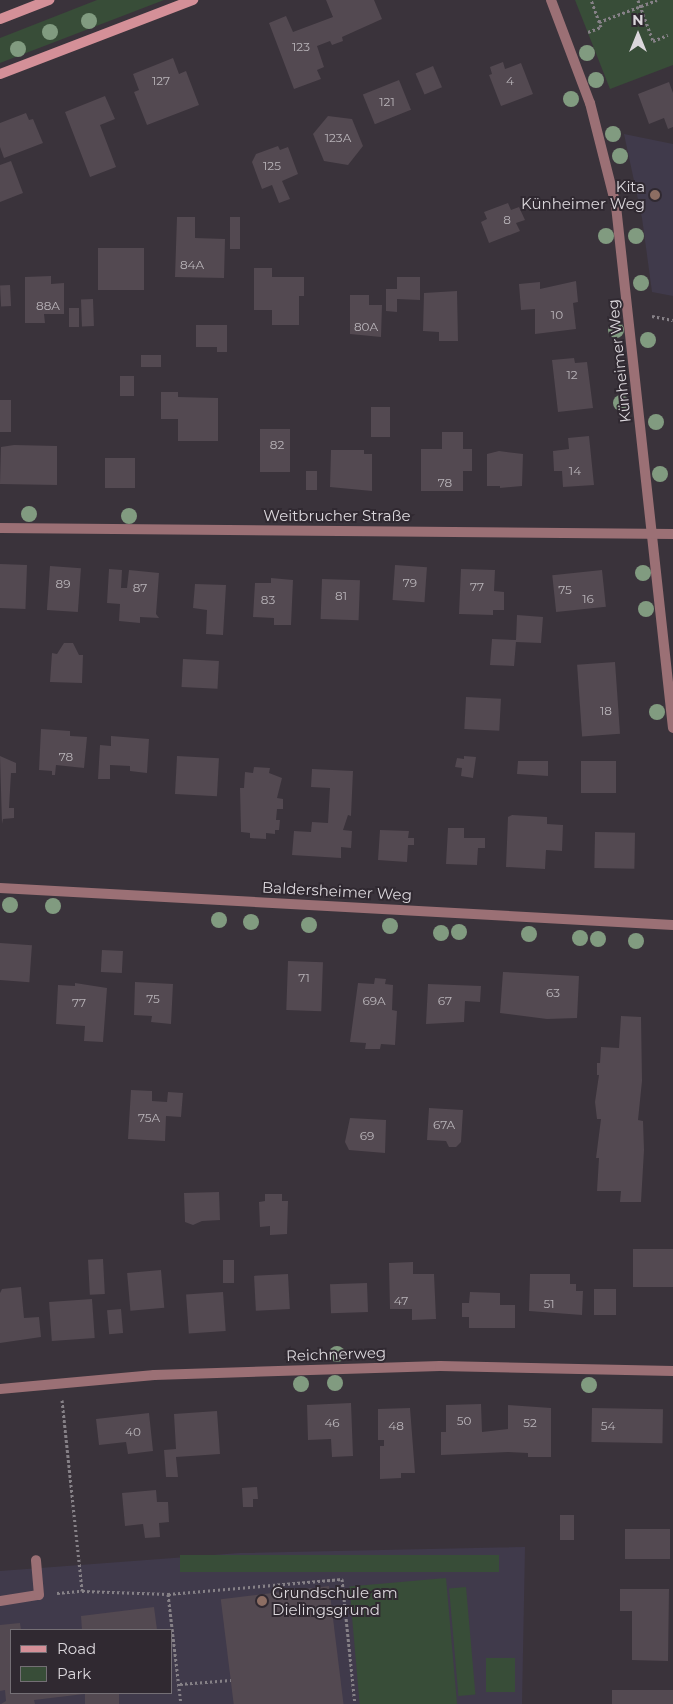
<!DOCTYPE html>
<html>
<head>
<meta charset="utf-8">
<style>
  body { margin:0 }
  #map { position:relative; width:673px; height:1704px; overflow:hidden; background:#3a333b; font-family:Montserrat,sans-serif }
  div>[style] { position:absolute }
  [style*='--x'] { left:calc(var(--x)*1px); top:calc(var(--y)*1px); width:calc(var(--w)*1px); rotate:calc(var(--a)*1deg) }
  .education>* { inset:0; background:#403a4b }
  .green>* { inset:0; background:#384d38; transform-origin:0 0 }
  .building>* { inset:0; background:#534951; transform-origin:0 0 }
  .path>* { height:3px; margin-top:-1.5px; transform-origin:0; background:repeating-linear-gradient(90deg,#868187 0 2.5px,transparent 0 5px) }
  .lane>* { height:10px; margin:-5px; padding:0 5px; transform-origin:5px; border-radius:5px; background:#9b7075 }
  .street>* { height:10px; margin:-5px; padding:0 5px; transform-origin:5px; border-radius:5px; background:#9b7075 }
  .secondary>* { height:10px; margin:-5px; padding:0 5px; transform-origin:5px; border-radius:5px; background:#d49098 }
  .trees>* { width:16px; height:16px; margin:-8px; border-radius:50%; background:#819b80 }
  .dots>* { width:14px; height:14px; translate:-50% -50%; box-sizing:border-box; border:2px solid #302931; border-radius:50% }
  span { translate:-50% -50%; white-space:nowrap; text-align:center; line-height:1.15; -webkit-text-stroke:4px #302931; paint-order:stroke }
  .number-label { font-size:12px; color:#b9b4b9 }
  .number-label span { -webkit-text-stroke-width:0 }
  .poi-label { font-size:15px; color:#dbd7dc }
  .right { translate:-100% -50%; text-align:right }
  .left { translate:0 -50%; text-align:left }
  .street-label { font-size:15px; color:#dbd7dc }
  .legend { position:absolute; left:10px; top:1629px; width:162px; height:65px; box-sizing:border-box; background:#302931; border:1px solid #746f75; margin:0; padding:6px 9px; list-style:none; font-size:15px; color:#dbd7dc }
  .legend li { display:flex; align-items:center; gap:10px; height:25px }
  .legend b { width:25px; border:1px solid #746f75 }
  .north { position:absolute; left:613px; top:10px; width:50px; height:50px; -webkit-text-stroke:4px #302931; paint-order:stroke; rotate:0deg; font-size:14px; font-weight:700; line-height:20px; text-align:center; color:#dbd7dc }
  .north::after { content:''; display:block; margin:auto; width:18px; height:22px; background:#dbd7dc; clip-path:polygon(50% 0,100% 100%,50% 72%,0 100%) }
</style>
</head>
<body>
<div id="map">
  <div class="education">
    <div style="clip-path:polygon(624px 134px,673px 144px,673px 296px,652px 292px,642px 218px)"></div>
    <div style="clip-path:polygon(evenodd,525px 1547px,522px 1704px,0 1704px,0 1571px,240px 1553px,525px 1547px,11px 1630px,171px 1630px,171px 1693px,11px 1693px,11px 1630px)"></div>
  </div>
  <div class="green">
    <div style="clip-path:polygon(97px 0,164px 0,0 63px,0 38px)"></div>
    <div style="clip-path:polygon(575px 0,673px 0,673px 65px,610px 89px)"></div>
    <div style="left:499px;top:1555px;width:17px;height:319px;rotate:90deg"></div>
    <div style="left:446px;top:1578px;width:127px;height:97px;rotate:85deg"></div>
    <div style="left:466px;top:1587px;width:108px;height:17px;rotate:85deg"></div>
    <div style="left:486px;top:1658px;width:29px;height:34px"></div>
  </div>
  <div class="building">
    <div style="clip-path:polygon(326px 0,374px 0,382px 19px,342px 37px,343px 41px,332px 45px,330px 41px,317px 46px,324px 67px,317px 70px,321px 79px,294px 89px,269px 23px,286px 16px,293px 32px,333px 17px)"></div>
    <div style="clip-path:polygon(173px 58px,179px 74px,186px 71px,199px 105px,147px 125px,134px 92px,139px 90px,133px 74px)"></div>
    <div style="clip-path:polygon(503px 62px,505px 69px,521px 63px,533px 94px,501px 106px,489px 75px,492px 74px,490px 67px)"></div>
    <div style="left:433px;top:66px;width:23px;height:19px;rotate:67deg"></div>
    <div style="left:399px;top:80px;width:32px;height:39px;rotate:68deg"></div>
    <div style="clip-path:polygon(669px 82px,673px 93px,673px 127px,668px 129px,664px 118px,649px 124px,638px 94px)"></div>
    <div style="clip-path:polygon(105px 96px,115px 119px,100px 125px,116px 167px,90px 177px,65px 112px)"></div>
    <div style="clip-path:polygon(26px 113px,29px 120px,33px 119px,43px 143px,4px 158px,0 147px,0 123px)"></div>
    <div style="clip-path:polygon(328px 116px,352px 119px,363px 146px,348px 165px,324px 161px,313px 134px)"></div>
    <div style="clip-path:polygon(278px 146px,280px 150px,288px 147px,298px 174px,282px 181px,290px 199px,279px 203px,272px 185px,262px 189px,252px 162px,256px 154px)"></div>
    <div style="clip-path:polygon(11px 161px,23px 193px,0 202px,0 165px)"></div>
    <div style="clip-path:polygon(508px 203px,511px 210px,519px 207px,525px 220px,516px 223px,520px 231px,489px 243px,481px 222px,487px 219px,484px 212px)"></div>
    <div style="clip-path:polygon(177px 217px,195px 217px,195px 238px,225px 239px,224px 278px,175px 277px)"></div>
    <div style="left:230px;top:217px;width:10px;height:32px"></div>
    <div style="left:98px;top:248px;width:46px;height:42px"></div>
    <div style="clip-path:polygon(254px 268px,272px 268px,272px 277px,304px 277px,304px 296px,299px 296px,299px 325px,272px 325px,272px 310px,254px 310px)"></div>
    <div style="clip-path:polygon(51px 276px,51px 284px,64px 283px,64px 314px,44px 314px,45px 323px,25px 323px,25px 277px)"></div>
    <div style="clip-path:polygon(397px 277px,420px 277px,420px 300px,397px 299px,397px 312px,386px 311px,386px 289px,397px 289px)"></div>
    <div style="clip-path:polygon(576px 281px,578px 302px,573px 303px,576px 329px,535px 334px,535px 309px,521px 310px,519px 284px,540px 282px,540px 289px)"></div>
    <div style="left:10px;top:285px;width:21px;height:10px;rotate:87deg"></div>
    <div style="clip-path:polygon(457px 291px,458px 341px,439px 341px,439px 332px,423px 331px,424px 293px)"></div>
    <div style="clip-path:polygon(350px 295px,369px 295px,369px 305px,382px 305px,381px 337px,350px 334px)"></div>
    <div style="left:93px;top:299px;width:27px;height:12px;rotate:88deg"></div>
    <div style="left:69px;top:308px;width:10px;height:19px"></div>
    <div style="clip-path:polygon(196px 325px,227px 325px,227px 352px,217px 352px,217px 347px,196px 347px)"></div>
    <div style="left:141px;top:355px;width:20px;height:12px"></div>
    <div style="clip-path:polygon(574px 358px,575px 363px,587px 362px,593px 408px,558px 412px,552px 360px)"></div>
    <div style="left:120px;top:376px;width:14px;height:20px"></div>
    <div style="clip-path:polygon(161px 392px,178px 392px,178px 397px,218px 398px,218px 441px,178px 441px,178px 419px,161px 419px)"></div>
    <div style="left:0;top:400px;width:11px;height:32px"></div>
    <div style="left:371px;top:407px;width:19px;height:30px"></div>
    <div style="left:260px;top:429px;width:30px;height:43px"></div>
    <div style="clip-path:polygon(442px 432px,463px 432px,463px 449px,472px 449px,472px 471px,463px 471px,463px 491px,421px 491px,421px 449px,442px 449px)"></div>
    <div style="clip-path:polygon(589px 436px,594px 485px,563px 487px,562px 471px,554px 471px,553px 451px,569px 449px,568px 438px)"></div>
    <div style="clip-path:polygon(14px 445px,57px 446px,57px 485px,0 484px,1px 447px)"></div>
    <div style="clip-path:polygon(331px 450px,364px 450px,364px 454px,372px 454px,372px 491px,330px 487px)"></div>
    <div style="clip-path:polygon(499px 451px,523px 454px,522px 486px,500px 488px,500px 486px,487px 486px,487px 454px)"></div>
    <div style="left:105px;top:458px;width:30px;height:30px"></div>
    <div style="left:306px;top:471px;width:11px;height:19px"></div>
    <div style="left:0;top:564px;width:27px;height:44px;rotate:2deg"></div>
    <div style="left:395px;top:565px;width:32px;height:35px;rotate:4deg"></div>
    <div style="left:50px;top:566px;width:31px;height:44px;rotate:4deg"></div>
    <div style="clip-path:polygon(109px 569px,122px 570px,121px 588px,127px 588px,129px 570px,159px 573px,156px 614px,159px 618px,140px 617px,140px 623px,119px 621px,120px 604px,107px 603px)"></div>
    <div style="clip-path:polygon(461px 569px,495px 570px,494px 591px,504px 592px,504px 610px,493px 610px,493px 615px,459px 614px)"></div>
    <div style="left:602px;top:570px;width:37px;height:50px;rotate:84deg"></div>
    <div style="clip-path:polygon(271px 578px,293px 580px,291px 625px,274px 625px,274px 618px,253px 617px,255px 583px,271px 583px)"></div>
    <div style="left:322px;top:579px;width:38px;height:40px;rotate:2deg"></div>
    <div style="clip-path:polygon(195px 584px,226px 585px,223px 635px,206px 634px,207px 610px,193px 608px)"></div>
    <div style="clip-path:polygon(517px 615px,543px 617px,541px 643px,516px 642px,514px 666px,490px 665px,492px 639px,516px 640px)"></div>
    <div style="clip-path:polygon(64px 643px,73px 643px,79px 655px,83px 655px,82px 683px,50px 682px,52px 653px,57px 654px)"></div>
    <div style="left:183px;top:659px;width:36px;height:28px;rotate:3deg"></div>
    <div style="left:615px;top:662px;width:72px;height:38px;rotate:86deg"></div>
    <div style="left:466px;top:697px;width:35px;height:32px;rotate:3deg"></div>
    <div style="clip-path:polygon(41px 729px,70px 731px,70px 736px,87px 737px,84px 768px,56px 765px,55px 775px,52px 775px,52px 771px,39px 770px)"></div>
    <div style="clip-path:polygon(111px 736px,149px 739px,147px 773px,130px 771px,130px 766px,110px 765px,110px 779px,98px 779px,100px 745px,111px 746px)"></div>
    <div style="clip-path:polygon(0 756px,16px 763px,16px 773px,11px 773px,9px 808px,14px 808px,14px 818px,3px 819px,2px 824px)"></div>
    <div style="left:177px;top:756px;width:42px;height:38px;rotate:3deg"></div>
    <div style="clip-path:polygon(464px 756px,476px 757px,473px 778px,461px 776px,462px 768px,455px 767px,457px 758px,464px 759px)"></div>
    <div style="clip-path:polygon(518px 761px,548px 761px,548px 776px,517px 774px)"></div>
    <div style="left:581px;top:761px;width:35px;height:32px"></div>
    <div style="clip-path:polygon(254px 767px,270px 768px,269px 773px,282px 778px,277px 798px,283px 799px,283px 809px,277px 809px,276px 820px,280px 820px,279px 830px,275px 830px,275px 834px,266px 833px,266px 839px,250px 838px,250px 833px,241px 832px,240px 788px,244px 788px,245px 772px,253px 773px)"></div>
    <div style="clip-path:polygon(312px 769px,353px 771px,351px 816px,348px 815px,343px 830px,352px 831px,351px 848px,341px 847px,341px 858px,292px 855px,294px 831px,311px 832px,312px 822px,328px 823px,330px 788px,311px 787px)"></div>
    <div style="clip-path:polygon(512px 815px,547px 817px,547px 824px,563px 825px,562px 851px,546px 850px,545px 869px,506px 867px,508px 817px)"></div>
    <div style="clip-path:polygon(448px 828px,464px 828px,464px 838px,485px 838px,485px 848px,478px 848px,477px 865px,446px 864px)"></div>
    <div style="clip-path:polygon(380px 830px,409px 831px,408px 838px,414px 838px,414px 845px,408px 845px,407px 862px,378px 860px)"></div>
    <div style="left:595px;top:832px;width:40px;height:36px;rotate:1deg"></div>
    <div style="left:0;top:943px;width:32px;height:37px;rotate:4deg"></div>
    <div style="left:102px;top:950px;width:21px;height:22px;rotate:3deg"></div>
    <div style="left:288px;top:961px;width:35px;height:49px;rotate:2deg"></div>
    <div style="clip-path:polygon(503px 972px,579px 976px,577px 1018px,547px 1019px,500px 1013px)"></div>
    <div style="clip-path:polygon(375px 978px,386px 979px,385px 984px,393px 985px,392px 1010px,397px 1011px,395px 1045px,381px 1044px,380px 1049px,365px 1049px,366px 1043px,350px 1042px,358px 983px,374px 984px)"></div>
    <div style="clip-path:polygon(135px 982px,173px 984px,171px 1024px,151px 1022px,152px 1016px,134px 1015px)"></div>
    <div style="clip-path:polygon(75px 983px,107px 988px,103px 1042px,84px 1041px,85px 1026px,56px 1024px,58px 985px,75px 986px)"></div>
    <div style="clip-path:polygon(428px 984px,481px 986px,480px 1002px,465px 1001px,464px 1022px,426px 1024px)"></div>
    <div style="clip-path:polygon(621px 1016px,641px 1017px,642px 1081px,638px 1120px,643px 1121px,644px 1150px,641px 1202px,620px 1202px,621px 1191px,597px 1191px,599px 1158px,596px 1158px,601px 1119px,597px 1119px,595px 1102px,599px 1075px,597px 1075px,597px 1063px,600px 1063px,601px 1047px,619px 1048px)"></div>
    <div style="clip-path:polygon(131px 1090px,152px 1091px,152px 1101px,167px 1102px,168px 1092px,183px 1093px,181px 1117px,166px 1116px,165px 1141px,128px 1139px)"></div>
    <div style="clip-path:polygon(429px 1108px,463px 1110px,461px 1142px,456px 1147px,449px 1147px,446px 1141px,427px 1140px)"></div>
    <div style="clip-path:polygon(350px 1118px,386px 1120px,385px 1153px,349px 1150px,345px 1142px)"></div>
    <div style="clip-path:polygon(219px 1192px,220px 1220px,202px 1221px,193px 1225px,185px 1222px,184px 1193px)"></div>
    <div style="clip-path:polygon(265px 1194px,282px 1194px,282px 1201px,288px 1201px,287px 1234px,270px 1235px,270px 1226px,260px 1227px,259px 1202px,265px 1201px)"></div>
    <div style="left:633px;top:1249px;width:40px;height:38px"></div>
    <div style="left:103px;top:1259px;width:35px;height:15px;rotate:87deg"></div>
    <div style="left:223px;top:1260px;width:11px;height:23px"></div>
    <div style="clip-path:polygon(413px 1262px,413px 1274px,434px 1274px,436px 1319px,412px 1320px,412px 1309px,390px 1309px,389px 1263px)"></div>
    <div style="left:161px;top:1270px;width:38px;height:34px;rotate:85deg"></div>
    <div style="left:288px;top:1274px;width:35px;height:34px;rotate:87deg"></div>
    <div style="clip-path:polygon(530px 1274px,570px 1274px,570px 1284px,576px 1284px,576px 1291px,583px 1291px,582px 1315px,529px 1311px)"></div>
    <div style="left:367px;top:1283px;width:29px;height:37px;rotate:88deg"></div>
    <div style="clip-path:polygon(21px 1287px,24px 1318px,39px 1317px,41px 1337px,0 1343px,0 1293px,2px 1289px)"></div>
    <div style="left:594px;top:1289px;width:22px;height:26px"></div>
    <div style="left:223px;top:1292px;width:39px;height:37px;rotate:86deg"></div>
    <div style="clip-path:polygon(470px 1292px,500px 1293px,500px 1305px,515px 1305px,515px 1328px,469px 1328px,469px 1317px,462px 1317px,462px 1303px,469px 1303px)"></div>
    <div style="left:92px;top:1299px;width:39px;height:43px;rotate:86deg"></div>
    <div style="left:121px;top:1309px;width:24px;height:14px;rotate:85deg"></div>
    <div style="clip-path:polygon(351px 1403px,353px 1456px,332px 1457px,331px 1439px,308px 1440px,307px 1405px)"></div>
    <div style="clip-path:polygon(481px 1404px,482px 1432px,508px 1429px,508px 1405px,551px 1408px,551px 1457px,528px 1457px,528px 1453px,508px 1452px,441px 1455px,441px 1432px,446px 1432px,446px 1405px)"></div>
    <div style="clip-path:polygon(410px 1408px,415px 1473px,401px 1473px,401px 1478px,380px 1479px,380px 1446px,384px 1446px,384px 1440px,378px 1440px,378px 1409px)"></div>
    <div style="left:592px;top:1408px;width:71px;height:34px;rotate:1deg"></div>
    <div style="clip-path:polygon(217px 1411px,220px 1454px,176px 1457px,178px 1477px,166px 1477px,164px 1450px,176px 1449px,174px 1414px)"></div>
    <div style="clip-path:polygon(149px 1413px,153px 1451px,128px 1454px,126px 1442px,99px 1445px,96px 1419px)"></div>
    <div style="clip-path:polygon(257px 1487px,258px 1499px,253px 1499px,253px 1507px,243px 1507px,242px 1488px)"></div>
    <div style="clip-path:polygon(156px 1490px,157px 1502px,168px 1502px,169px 1522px,159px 1523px,160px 1537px,145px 1538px,143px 1524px,125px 1526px,122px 1493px)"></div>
    <div style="left:560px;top:1515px;width:14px;height:25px"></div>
    <div style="left:625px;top:1529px;width:45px;height:30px"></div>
    <div style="left:329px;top:1586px;width:119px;height:109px;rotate:83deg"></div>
    <div style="clip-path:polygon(620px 1589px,669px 1589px,668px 1661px,632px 1660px,632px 1611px,620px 1611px)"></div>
    <div style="clip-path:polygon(154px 1607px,157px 1630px,82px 1630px,81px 1616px)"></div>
    <div style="clip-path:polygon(20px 1623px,21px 1630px,11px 1630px,11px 1693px,84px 1694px,34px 1700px,35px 1704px,1px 1704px,6px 1701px,5px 1690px,0 1691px,0 1625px)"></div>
    <div style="left:612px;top:1690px;width:61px;height:14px"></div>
    <div style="left:85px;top:1693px;width:34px;height:11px"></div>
  </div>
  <div class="path">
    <div style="--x:638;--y:0;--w:44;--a:69.9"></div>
    <div style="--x:653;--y:41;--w:16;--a:-22"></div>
    <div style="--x:599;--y:22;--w:62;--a:-20.8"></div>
    <div style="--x:588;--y:32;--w:14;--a:-21"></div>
    <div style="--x:601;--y:27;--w:29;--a:-110"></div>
    <div style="--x:652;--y:316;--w:21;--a:11"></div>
    <div style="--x:62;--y:1400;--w:192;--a:84"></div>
    <div style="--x:57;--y:1593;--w:25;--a:-5"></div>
    <div style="--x:82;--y:1591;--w:86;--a:2"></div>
    <div style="--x:168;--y:1594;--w:111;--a:83.3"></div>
    <div style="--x:168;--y:1594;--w:175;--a:-4.9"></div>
    <div style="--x:342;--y:1579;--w:126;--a:84.1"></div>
    <div style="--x:180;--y:1684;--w:51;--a:-4.5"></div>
  </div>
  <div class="lane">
    <div style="--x:0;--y:1601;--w:39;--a:-9"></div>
    <div style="--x:39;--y:1595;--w:35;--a:-95"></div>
  </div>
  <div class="street">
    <div style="--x:551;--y:0;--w:110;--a:69.3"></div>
    <div style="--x:590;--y:103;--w:106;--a:75.8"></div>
    <div style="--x:616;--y:206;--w:525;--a:83.77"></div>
    <div style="--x:0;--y:528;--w:673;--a:0.51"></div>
    <div style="--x:0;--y:888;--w:674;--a:3.15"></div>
    <div style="--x:0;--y:1389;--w:155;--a:-5.2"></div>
    <div style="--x:154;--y:1375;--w:286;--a:-1.8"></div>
    <div style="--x:440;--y:1366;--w:233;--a:1.2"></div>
  </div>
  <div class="secondary">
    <div style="--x:0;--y:19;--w:53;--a:-21.2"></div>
    <div style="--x:0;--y:74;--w:207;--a:-21"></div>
  </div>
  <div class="trees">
    <div style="left:89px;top:21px"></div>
    <div style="left:50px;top:32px"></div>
    <div style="left:18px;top:49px"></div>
    <div style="left:587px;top:53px"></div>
    <div style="left:596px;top:80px"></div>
    <div style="left:571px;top:99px"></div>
    <div style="left:613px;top:134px"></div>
    <div style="left:620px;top:156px"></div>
    <div style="left:606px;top:236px"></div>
    <div style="left:636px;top:236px"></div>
    <div style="left:641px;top:283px"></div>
    <div style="left:616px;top:330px"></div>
    <div style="left:648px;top:340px"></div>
    <div style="left:621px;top:403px"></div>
    <div style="left:656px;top:422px"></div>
    <div style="left:660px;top:474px"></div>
    <div style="left:29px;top:514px"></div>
    <div style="left:129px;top:516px"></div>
    <div style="left:643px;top:573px"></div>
    <div style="left:646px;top:609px"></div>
    <div style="left:657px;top:712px"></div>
    <div style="left:10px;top:905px"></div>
    <div style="left:53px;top:906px"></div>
    <div style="left:219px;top:920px"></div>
    <div style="left:251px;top:922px"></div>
    <div style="left:309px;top:925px"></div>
    <div style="left:390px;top:926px"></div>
    <div style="left:459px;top:932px"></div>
    <div style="left:441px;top:933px"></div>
    <div style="left:529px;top:934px"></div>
    <div style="left:580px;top:938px"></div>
    <div style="left:598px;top:939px"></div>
    <div style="left:636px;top:941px"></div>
    <div style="left:337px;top:1354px"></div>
    <div style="left:335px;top:1383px"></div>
    <div style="left:301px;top:1384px"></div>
    <div style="left:589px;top:1385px"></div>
  </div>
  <div class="dots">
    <div style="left:655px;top:195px;background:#8d6e63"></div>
    <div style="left:262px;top:1601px;background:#8d6e63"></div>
  </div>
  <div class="number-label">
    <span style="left:301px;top:47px">123</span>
    <span style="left:161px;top:81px">127</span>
    <span style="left:510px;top:81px">4</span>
    <span style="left:387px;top:102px">121</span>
    <span style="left:338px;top:138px">123A</span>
    <span style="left:272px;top:166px">125</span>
    <span style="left:507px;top:220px">8</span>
    <span style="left:192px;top:265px">84A</span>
    <span style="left:48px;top:306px">88A</span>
    <span style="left:557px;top:315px">10</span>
    <span style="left:366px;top:327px">80A</span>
    <span style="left:572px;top:375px">12</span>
    <span style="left:277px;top:445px">82</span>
    <span style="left:575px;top:471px">14</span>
    <span style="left:445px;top:483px">78</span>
    <span style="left:410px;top:583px">79</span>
    <span style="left:63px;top:584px">89</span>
    <span style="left:477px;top:587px">77</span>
    <span style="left:140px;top:588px">87</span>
    <span style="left:565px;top:590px">75</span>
    <span style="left:341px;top:596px">81</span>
    <span style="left:588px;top:599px">16</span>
    <span style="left:268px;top:600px">83</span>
    <span style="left:606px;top:711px">18</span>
    <span style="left:66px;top:757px">78</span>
    <span style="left:304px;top:978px">71</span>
    <span style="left:553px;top:993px">63</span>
    <span style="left:153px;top:999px">75</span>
    <span style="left:374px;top:1001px">69A</span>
    <span style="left:445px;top:1001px">67</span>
    <span style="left:79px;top:1003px">77</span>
    <span style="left:149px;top:1118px">75A</span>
    <span style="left:444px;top:1125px">67A</span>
    <span style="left:367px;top:1136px">69</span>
    <span style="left:401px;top:1301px">47</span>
    <span style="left:549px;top:1304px">51</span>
    <span style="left:464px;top:1421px">50</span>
    <span style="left:332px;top:1423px">46</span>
    <span style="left:530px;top:1423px">52</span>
    <span style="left:396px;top:1426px">48</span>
    <span style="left:608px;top:1426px">54</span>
    <span style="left:133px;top:1432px">40</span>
  </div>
  <div class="poi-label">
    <span class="right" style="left:645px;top:195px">Kita<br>Künheimer Weg</span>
    <span class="left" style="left:272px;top:1601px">Grundschule am<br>Dielingsgrund</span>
  </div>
  <div class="street-label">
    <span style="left:619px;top:361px;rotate:-96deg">Künheimer Weg</span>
    <span style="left:337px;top:516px">Weitbrucher Straße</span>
    <span style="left:337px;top:891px;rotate:3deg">Baldersheimer Weg</span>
    <span style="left:336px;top:1354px;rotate:-2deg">Reichnerweg</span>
  </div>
  <ul class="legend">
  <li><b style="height:6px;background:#d49098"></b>Road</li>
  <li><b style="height:14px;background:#384d38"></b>Park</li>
  </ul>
  <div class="north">N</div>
</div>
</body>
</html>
